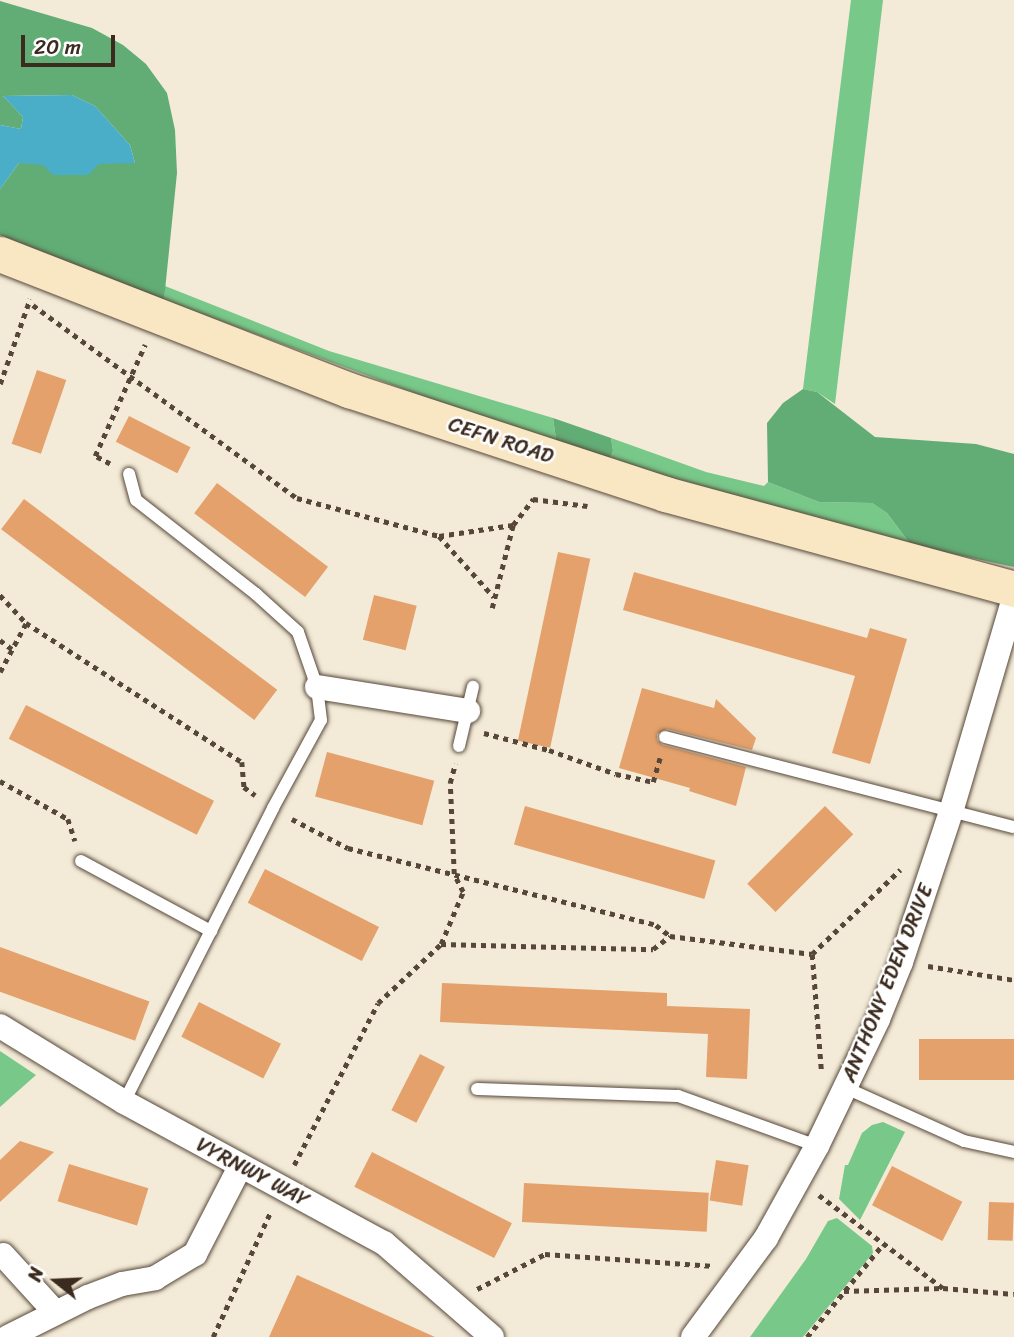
<!DOCTYPE html>
<html>
<head>
<meta charset="utf-8">
<style>
  body { margin:0 }
  #map { position:relative; width:1014px; height:1337px; overflow:hidden; background:#f3ebd7; font-family:Sriracha,sans-serif }
  div>[style] { position:absolute }
  [style*='--x'] { left:calc(var(--x)*1px); top:calc(var(--y)*1px); width:calc(var(--w)*1px); rotate:calc(var(--a)*1deg) }
  .green>* { inset:0; background:#78c889 }
  .forest>* { inset:0; background:#62ac75 }
  .water>* { inset:0; background:#4aaec9 }
  .building>* { inset:0; background:#e4a16b; transform-origin:0 0 }
  .path>* { height:4.5px; margin-top:-2.25px; transform-origin:0; background:repeating-linear-gradient(90deg,#57473a 0 5px,transparent 0 10px) }
  .roads { filter:drop-shadow(0 0 2px #57473a) drop-shadow(0 0 2px #57473a) }
  .lane>* { height:12px; margin:-6px; padding:0 6px; transform-origin:6px; border-radius:6px; background:#fff }
  .street>* { height:24px; margin:-12px; padding:0 12px; transform-origin:12px; border-radius:12px; background:#fff }
  .secondary>* { height:35px; margin:-17.5px; padding:0 17.5px; transform-origin:17.5px; border-radius:17.5px; background:#f9e7c3 }
  span { translate:-50% -50%; white-space:nowrap; text-align:center; line-height:1.15; -webkit-text-stroke:5px #fff; paint-order:stroke }
  .street-label { font-size:21px; color:#3b2a1e }
  .north { position:absolute; left:21px; top:1246px; width:70px; height:70px; -webkit-text-stroke:5px #fff; paint-order:stroke; rotate:288deg; font-size:19px; font-weight:700; line-height:28px; text-align:center; color:#3b2a1e }
  .north::after { content:''; display:block; margin:auto; width:24px; height:32px; background:#3b2a1e; clip-path:polygon(50% 0,100% 100%,50% 72%,0 100%) }
  .scale { position:absolute; left:21px; top:35px; width:94px; height:32px; box-sizing:border-box; border:4px solid #3b2a1e; border-top:0; padding-left:9px; font-size:21px; line-height:24px; white-space:nowrap; color:#3b2a1e; -webkit-text-stroke:5px #fff; paint-order:stroke }
</style>
</head>
<body>
<div id="map">
  <div class="green">
    <div style="clip-path:polygon(851px 0,883px 0,835px 404px,817px 392px,803px 389px)"></div>
    <div style="clip-path:polygon(165px 286px,329px 351px,553px 418px,557px 446px,164px 300px)"></div>
    <div style="clip-path:polygon(611px 438px,706px 472px,764px 486px,768px 482px,819px 502px,872px 503px,887px 513px,911px 545px,609px 460px,613px 451px)"></div>
    <div style="clip-path:polygon(0 1051px,36px 1075px,0 1107px)"></div>
    <div style="clip-path:polygon(883px 1122px,905px 1132px,860px 1220px,839px 1199px,845px 1165px,848px 1165px,862px 1133px,872px 1125px)"></div>
    <div style="clip-path:polygon(837px 1218px,872px 1246px,873px 1253px,803px 1337px,750px 1337px,806px 1259px,828px 1221px)"></div>
  </div>
  <div class="forest">
    <div style="clip-path:polygon(0 1px,92px 28px,123px 45px,146px 64px,167px 93px,175px 130px,177px 173px,164px 300px,0 235px,0 189px,19px 163px,135px 163px,130px 145px,95px 106px,72px 95px,3px 96px,23px 117px,21px 129px,0 125px)"></div>
    <div style="clip-path:polygon(803px 389px,817px 392px,875px 437px,976px 444px,1014px 454px,1014px 567px,911px 545px,887px 513px,872px 503px,819px 502px,768px 482px,767px 423px,783px 403px)"></div>
    <div style="clip-path:polygon(553px 418px,611px 438px,613px 451px,609px 460px,557px 446px)"></div>
  </div>
  <div class="water">
    <div style="clip-path:polygon(72px 95px,95px 106px,130px 145px,135px 163px,99px 164px,88px 175px,53px 175px,43px 165px,19px 163px,0 189px,0 125px,21px 129px,23px 117px,3px 96px)"></div>
  </div>
  <div class="building">
    <div style="left:37px;top:370px;width:31px;height:78px;rotate:19deg"></div>
    <div style="left:129px;top:416px;width:69px;height:29px;rotate:27deg"></div>
    <div style="left:217px;top:483px;width:139px;height:38px;rotate:37deg"></div>
    <div style="left:24px;top:499px;width:317px;height:38px;rotate:37deg"></div>
    <div style="left:558px;top:552px;width:33px;height:193px;rotate:12deg"></div>
    <div style="clip-path:polygon(634px 572px,867px 638px,870px 628px,907px 639px,870px 764px,832px 753px,855px 676px,623px 610px)"></div>
    <div style="left:374px;top:595px;width:44px;height:46px;rotate:14deg"></div>
    <div style="clip-path:polygon(642px 688px,714px 708px,716px 699px,756px 738px,752px 750px,667px 729px,657px 734px,657px 740px,663px 745px,746px 767px,736px 806px,689px 791px,690px 788px,619px 768px)"></div>
    <div style="left:26px;top:705px;width:211px;height:38px;rotate:27deg"></div>
    <div style="left:327px;top:752px;width:111px;height:46px;rotate:15deg"></div>
    <div style="left:525px;top:806px;width:198px;height:40px;rotate:16deg"></div>
    <div style="left:825px;top:806px;width:40px;height:110px;rotate:45deg"></div>
    <div style="left:265px;top:869px;width:128px;height:38px;rotate:27deg"></div>
    <div style="left:0;top:947px;width:159px;height:42px;rotate:20deg"></div>
    <div style="clip-path:polygon(442px 983px,667px 993px,667px 1006px,750px 1009px,747px 1079px,706px 1077px,708px 1034px,440px 1022px)"></div>
    <div style="left:199px;top:1002px;width:92px;height:39px;rotate:27deg"></div>
    <div style="left:919px;top:1039px;width:95px;height:41px"></div>
    <div style="left:420px;top:1054px;width:28px;height:63px;rotate:27deg"></div>
    <div style="clip-path:polygon(20px 1141px,54px 1152px,0 1202px,0 1160px)"></div>
    <div style="left:372px;top:1152px;width:157px;height:39px;rotate:27deg"></div>
    <div style="left:716px;top:1160px;width:33px;height:41px;rotate:9deg"></div>
    <div style="left:69px;top:1164px;width:83px;height:39px;rotate:17deg"></div>
    <div style="left:892px;top:1166px;width:79px;height:44px;rotate:27deg"></div>
    <div style="left:524px;top:1183px;width:185px;height:39px;rotate:3deg"></div>
    <div style="left:989px;top:1202px;width:25px;height:38px;rotate:2deg"></div>
    <div style="clip-path:polygon(297px 1275px,435px 1337px,269px 1337px)"></div>
  </div>
  <div class="path">
    <div style="--x:33;--y:305;--w:327;--a:36.2"></div>
    <div style="--x:297;--y:498;--w:147;--a:15"></div>
    <div style="--x:439;--y:536;--w:75;--a:-8.5"></div>
    <div style="--x:0;--y:384;--w:90;--a:-70.6"></div>
    <div style="--x:110;--y:464;--w:17;--a:-152"></div>
    <div style="--x:95;--y:456;--w:122;--a:-65.8"></div>
    <div style="--x:439;--y:536;--w:82;--a:48"></div>
    <div style="--x:0;--y:595;--w:38;--a:47"></div>
    <div style="--x:26;--y:623;--w:257;--a:32.8"></div>
    <div style="--x:242;--y:762;--w:25;--a:85"></div>
    <div style="--x:244;--y:787;--w:14;--a:36"></div>
    <div style="--x:492;--y:608;--w:86;--a:-75.8"></div>
    <div style="--x:513;--y:525;--w:33;--a:-52"></div>
    <div style="--x:533;--y:499;--w:55;--a:7.3"></div>
    <div style="--x:0;--y:640;--w:15;--a:37"></div>
    <div style="--x:0;--y:672;--w:55;--a:-62"></div>
    <div style="--x:484;--y:733;--w:67;--a:14.7"></div>
    <div style="--x:549;--y:750;--w:71;--a:19.7"></div>
    <div style="--x:616;--y:774;--w:38;--a:12"></div>
    <div style="--x:653;--y:782;--w:25;--a:-74"></div>
    <div style="--x:0;--y:781;--w:78;--a:29.2"></div>
    <div style="--x:68;--y:819;--w:23;--a:72"></div>
    <div style="--x:292;--y:819;--w:63;--a:27.4"></div>
    <div style="--x:348;--y:848;--w:317;--a:14"></div>
    <div style="--x:656;--y:925;--w:18;--a:38"></div>
    <div style="--x:441;--y:944;--w:212;--a:1.4"></div>
    <div style="--x:653;--y:949;--w:21;--a:-37"></div>
    <div style="--x:670;--y:936;--w:143;--a:7.2"></div>
    <div style="--x:928;--y:966;--w:87;--a:9.2"></div>
    <div style="--x:821;--y:1069;--w:115;--a:-94.5"></div>
    <div style="--x:812;--y:954;--w:122;--a:-43.7"></div>
    <div style="--x:294;--y:1165;--w:182;--a:-62.6"></div>
    <div style="--x:378;--y:1003;--w:86;--a:-43.1"></div>
    <div style="--x:441;--y:944;--w:56;--a:-67.1"></div>
    <div style="--x:463;--y:892;--w:20;--a:-117"></div>
    <div style="--x:454;--y:874;--w:91;--a:-92.5"></div>
    <div style="--x:450;--y:783;--w:20;--a:-75"></div>
    <div style="--x:819;--y:1195;--w:155;--a:36.9"></div>
    <div style="--x:943;--y:1288;--w:71;--a:4.8"></div>
    <div style="--x:477;--y:1289;--w:76;--a:-27.2"></div>
    <div style="--x:545;--y:1254;--w:166;--a:4.1"></div>
    <div style="--x:844;--y:1291;--w:99;--a:-1.7"></div>
    <div style="--x:213;--y:1337;--w:139;--a:-65.3"></div>
    <div style="--x:807;--y:1337;--w:120;--a:-50.7"></div>
  </div>
  <div class="roads">
    <div class="lane">
      <div style="--x:665;--y:737;--w:360;--a:14.5"></div>
      <div style="--x:459;--y:746;--w:61;--a:-76.7"></div>
      <div style="--x:81;--y:861;--w:148;--a:28.3"></div>
      <div style="--x:846;--y:1088;--w:129;--a:24.2"></div>
      <div style="--x:964;--y:1141;--w:51;--a:12.4"></div>
      <div style="--x:477;--y:1089;--w:201;--a:2"></div>
      <div style="--x:678;--y:1096;--w:148;--a:19.8"></div>
      <div style="--x:124;--y:1102;--w:330;--a:-63.1"></div>
      <div style="--x:273;--y:808;--w:100;--a:-61.4"></div>
      <div style="--x:321;--y:720;--w:33;--a:-97"></div>
      <div style="--x:317;--y:687;--w:58;--a:-109.1"></div>
      <div style="--x:298;--y:632;--w:57;--a:-137.9"></div>
      <div style="--x:256;--y:594;--w:152;--a:-141.9"></div>
      <div style="--x:136;--y:500;--w:27;--a:-105"></div>
    </div>
    <div class="street">
      <div style="--x:317;--y:687;--w:153;--a:9"></div>
      <div style="--x:0;--y:1026;--w:145;--a:31.5"></div>
      <div style="--x:124;--y:1102;--w:296;--a:28.5"></div>
      <div style="--x:384;--y:1243;--w:143;--a:41"></div>
      <div style="--x:3;--y:1255;--w:77;--a:47.6"></div>
      <div style="--x:8;--y:1337;--w:89;--a:-26.6"></div>
      <div style="--x:88;--y:1297;--w:36;--a:-21"></div>
      <div style="--x:122;--y:1284;--w:34;--a:-10"></div>
      <div style="--x:155;--y:1278;--w:47;--a:-31"></div>
      <div style="--x:195;--y:1254;--w:98;--a:-62.7"></div>
      <div style="--x:693;--y:1337;--w:123;--a:-53.6"></div>
      <div style="--x:766;--y:1238;--w:105;--a:-61"></div>
      <div style="--x:817;--y:1146;--w:141;--a:-64.3"></div>
      <div style="--x:878;--y:1019;--w:61;--a:-68"></div>
      <div style="--x:901;--y:962;--w:158;--a:-71.6"></div>
      <div style="--x:951;--y:812;--w:223;--a:-73.6"></div>
    </div>
    <div class="secondary">
      <div style="--x:0;--y:254;--w:375;--a:21.3"></div>
      <div style="--x:349;--y:390;--w:333;--a:18.2"></div>
      <div style="--x:665;--y:494;--w:362;--a:15.2"></div>
    </div>
  </div>
  <div class="street-label">
    <span style="left:501px;top:440px;rotate:18deg">CEFN ROAD</span>
    <span style="left:887px;top:983px;rotate:-68deg">ANTHONY EDEN DRIVE</span>
    <span style="left:253px;top:1172px;rotate:28deg">VYRNWY WAY</span>
  </div>
  <div class="north">N</div>
  <div class="scale">20 m</div>
</div>
</body>
</html>
